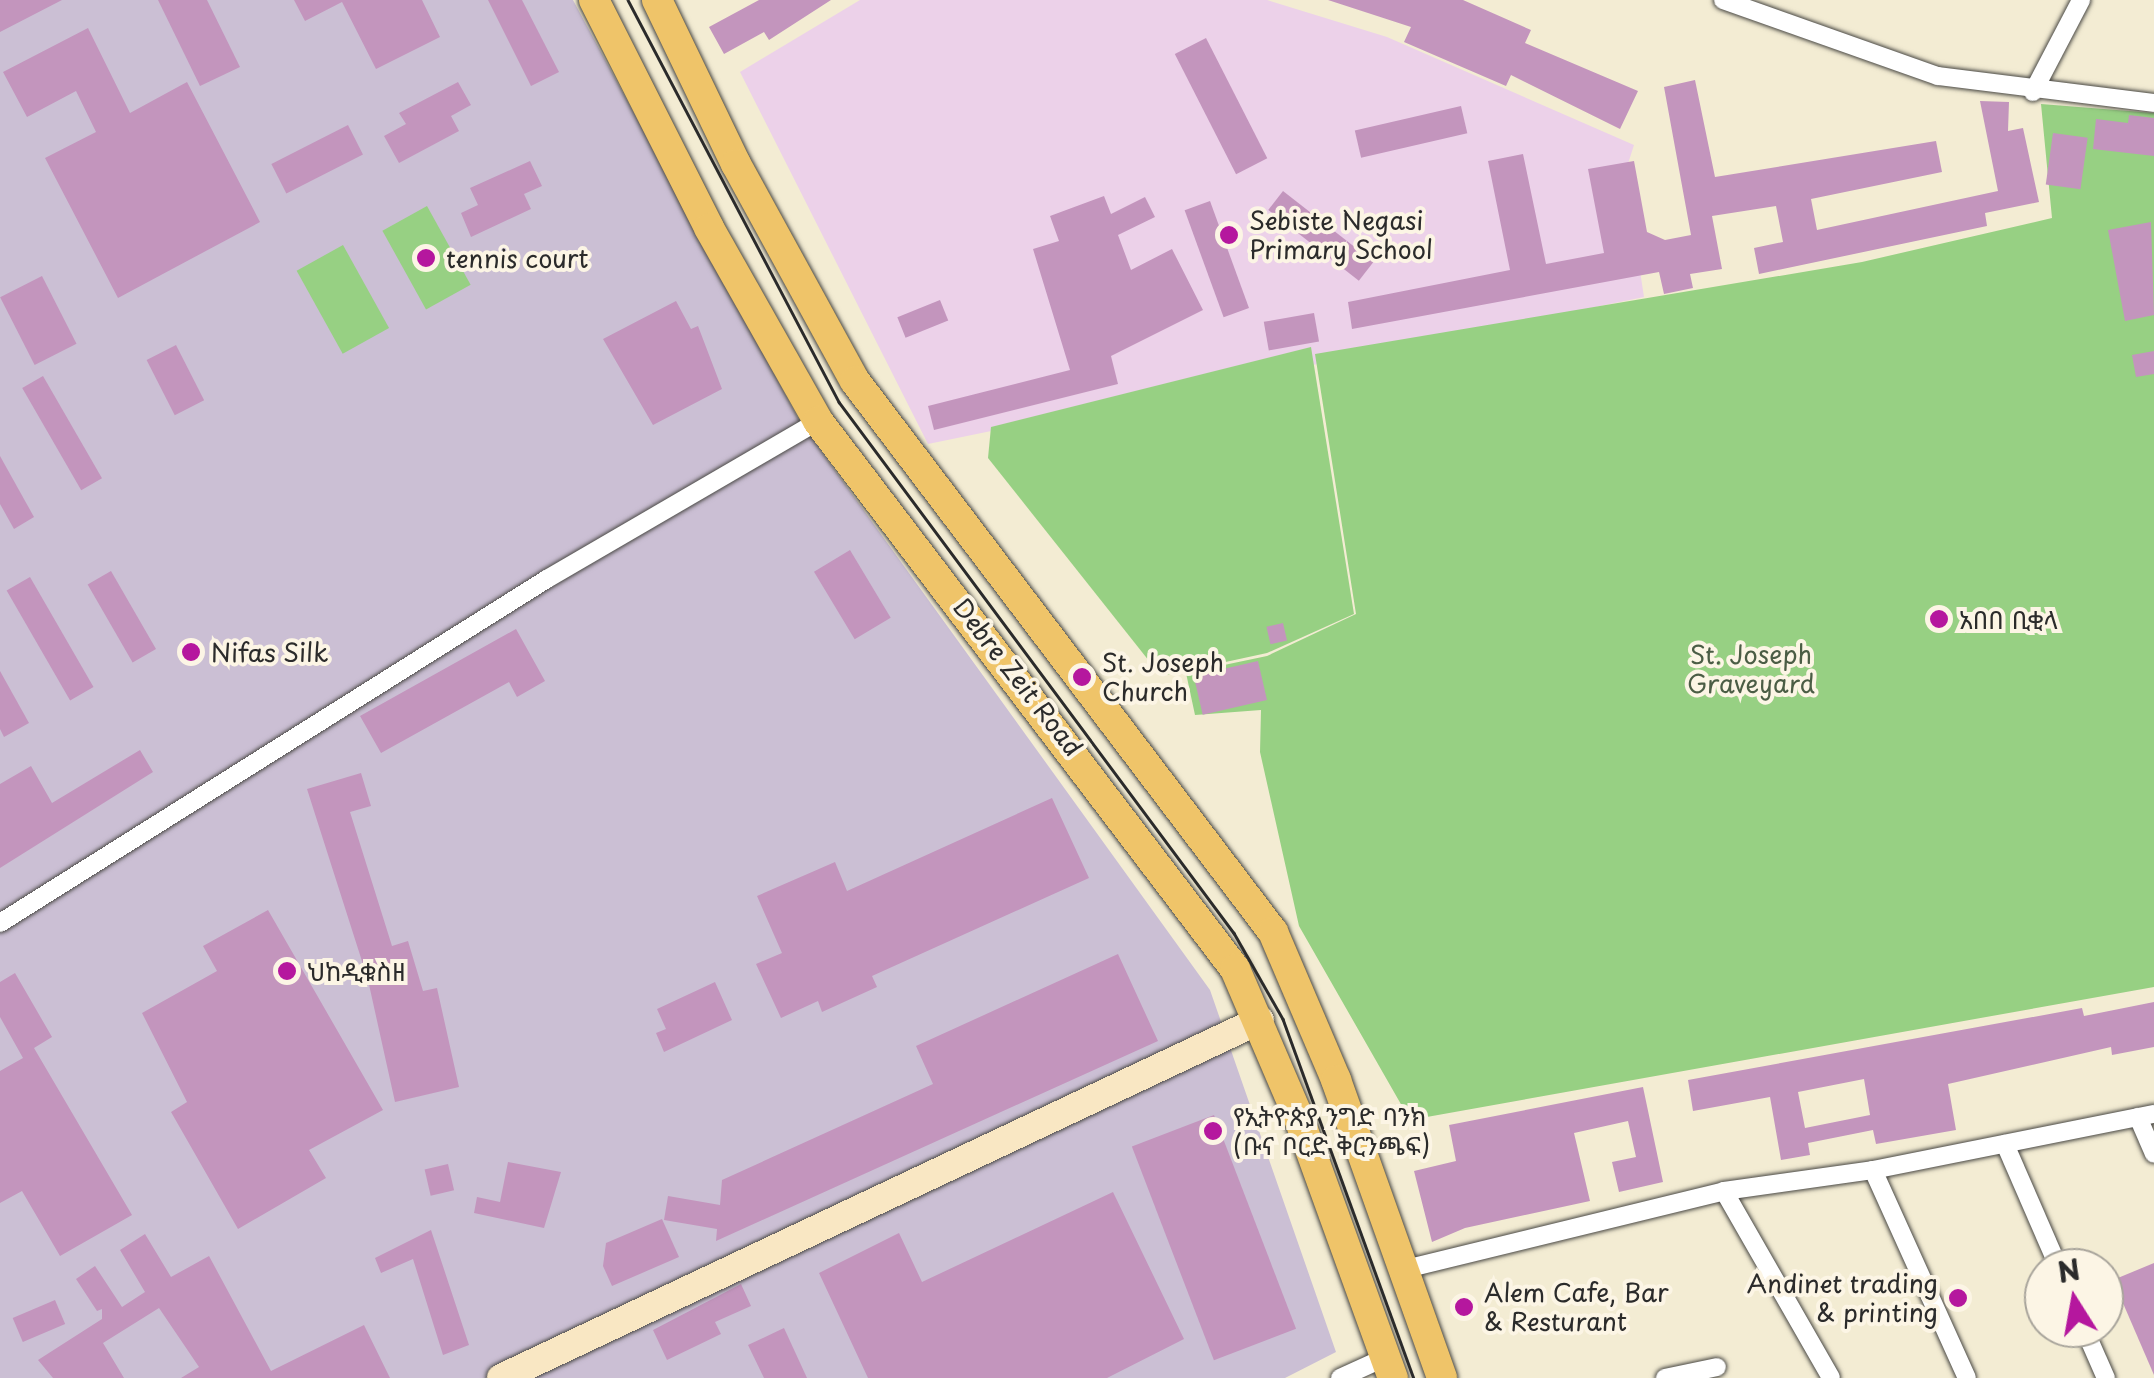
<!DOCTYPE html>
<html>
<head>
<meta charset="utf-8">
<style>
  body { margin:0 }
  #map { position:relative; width:2154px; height:1378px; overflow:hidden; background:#f3ecd3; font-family:"Playpen Sans","Noto Sans Ethiopic",sans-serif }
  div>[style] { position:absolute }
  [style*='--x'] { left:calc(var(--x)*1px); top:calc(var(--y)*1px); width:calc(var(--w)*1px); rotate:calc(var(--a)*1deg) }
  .built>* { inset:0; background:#ecd1e9 }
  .industrial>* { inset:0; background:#cbbfd4 }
  .green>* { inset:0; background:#97d083; transform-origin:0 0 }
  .building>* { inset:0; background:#c395bd; transform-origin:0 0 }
  .roads { filter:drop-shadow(0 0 2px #494844) drop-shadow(0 0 2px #494844) }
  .street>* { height:18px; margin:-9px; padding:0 9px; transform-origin:9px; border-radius:9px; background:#fff }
  .secondary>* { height:28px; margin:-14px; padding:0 14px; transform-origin:14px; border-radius:14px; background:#f9e7c3 }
  .primary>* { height:30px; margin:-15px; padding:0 15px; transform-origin:15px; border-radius:15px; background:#efc469 }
  .tram>* { height:2.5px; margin:-1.25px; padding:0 1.25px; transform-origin:1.25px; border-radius:1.25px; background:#2b2b2b }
  .dots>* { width:28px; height:28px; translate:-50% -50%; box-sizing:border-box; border:5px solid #fcf5e5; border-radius:50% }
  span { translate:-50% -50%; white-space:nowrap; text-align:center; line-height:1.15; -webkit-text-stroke:8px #fcf5e5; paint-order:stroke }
  .poi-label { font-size:25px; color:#2b2b2b }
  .left { translate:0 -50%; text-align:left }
  .right { translate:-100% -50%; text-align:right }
  .park-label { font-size:25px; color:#4b5d45 }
  .street-label { font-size:25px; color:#2b2b2b }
  .north { position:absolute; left:2024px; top:1248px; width:100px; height:100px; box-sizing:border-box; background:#fcf5e5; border:2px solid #a8a49b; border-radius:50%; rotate:349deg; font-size:28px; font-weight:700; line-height:40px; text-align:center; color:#2b2b2b }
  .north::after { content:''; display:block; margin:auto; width:35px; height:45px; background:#b5179e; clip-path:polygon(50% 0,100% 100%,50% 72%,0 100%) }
</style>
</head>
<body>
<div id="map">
  <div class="built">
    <div style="clip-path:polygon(860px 0,1267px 0,1387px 37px,1634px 145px,1625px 173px,1644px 297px,928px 444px,740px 72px)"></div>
  </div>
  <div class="industrial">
    <div style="clip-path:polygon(0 0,573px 0,800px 422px,1210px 990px,1336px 1352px,1285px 1378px,0 1378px)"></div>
  </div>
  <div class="green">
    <div style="clip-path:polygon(2041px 104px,2154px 113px,2154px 987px,1410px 1120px,1299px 926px,1260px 752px,1261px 710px,1195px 715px,1186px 673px,1267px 656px,1356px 614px,1315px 354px,1862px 262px,2052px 218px)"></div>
    <div style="left:427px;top:206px;width:90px;height:51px;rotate:61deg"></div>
    <div style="left:343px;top:245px;width:95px;height:53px;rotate:61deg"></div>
    <div style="clip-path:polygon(1311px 347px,1354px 614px,1267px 653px,1161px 676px,988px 458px,991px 427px)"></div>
  </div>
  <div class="building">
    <div style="clip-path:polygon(0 0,62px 0,0 32px)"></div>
    <div style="clip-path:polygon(158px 0,207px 0,240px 67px,200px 86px)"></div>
    <div style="clip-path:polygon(294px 0,422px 0,440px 37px,376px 69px,342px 2px,305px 21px)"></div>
    <div style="clip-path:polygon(488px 0,522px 0,559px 72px,531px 86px)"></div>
    <div style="clip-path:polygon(759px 0,831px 0,769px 40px,764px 32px,724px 54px,709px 27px)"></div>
    <div style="clip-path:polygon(1328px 0,1463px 0,1531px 30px,1525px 43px,1638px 91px,1620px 129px,1511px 75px,1506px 86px,1404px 42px,1411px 27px)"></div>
    <div style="clip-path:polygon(88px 28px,130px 113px,187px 82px,260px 222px,118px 298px,45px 158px,96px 132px,76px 91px,27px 117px,3px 72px)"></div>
    <div style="left:1206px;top:38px;width:135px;height:35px;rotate:63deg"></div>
    <div style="clip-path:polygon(1695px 80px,1715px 177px,1936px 141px,1942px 172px,1811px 199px,1817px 230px,1998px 191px,1980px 101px,2009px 102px,2008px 131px,2023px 128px,2039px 202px,1985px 213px,1987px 226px,1759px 274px,1754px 248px,1783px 242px,1776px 206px,1712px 216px,1722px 269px,1690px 274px,1693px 288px,1664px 294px,1659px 272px,1352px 329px,1348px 302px,1510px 270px,1488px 161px,1523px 154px,1546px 264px,1604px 253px,1588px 169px,1634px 161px,1647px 232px,1665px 240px,1691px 235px,1664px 87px)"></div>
    <div style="clip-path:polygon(458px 82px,471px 105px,451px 116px,459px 131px,399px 163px,384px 136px,406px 124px,399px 113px)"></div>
    <div style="left:1461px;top:106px;width:28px;height:109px;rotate:77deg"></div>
    <div style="clip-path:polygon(2129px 115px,2154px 118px,2154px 156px,2093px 149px,2096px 119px,2128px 123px)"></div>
    <div style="left:348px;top:125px;width:33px;height:86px;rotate:63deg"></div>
    <div style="left:2053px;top:133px;width:35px;height:52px;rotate:8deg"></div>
    <div style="clip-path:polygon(530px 161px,542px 186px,524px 194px,531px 209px,471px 237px,461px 213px,478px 205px,470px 188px)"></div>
    <div style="left:1283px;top:191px;width:115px;height:24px;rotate:38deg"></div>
    <div style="clip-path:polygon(1104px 196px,1111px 214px,1145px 197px,1155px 217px,1118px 235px,1131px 270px,1172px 249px,1203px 310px,1111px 356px,1118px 384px,934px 430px,928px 406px,1070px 370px,1033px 249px,1059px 241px,1050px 216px)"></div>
    <div style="left:1210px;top:201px;width:114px;height:27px;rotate:70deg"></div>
    <div style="clip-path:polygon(2151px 222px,2154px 315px,2125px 321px,2108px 230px)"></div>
    <div style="left:42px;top:276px;width:76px;height:47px;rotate:63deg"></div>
    <div style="left:940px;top:300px;width:22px;height:46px;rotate:68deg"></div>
    <div style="clip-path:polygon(676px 301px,691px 329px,698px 326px,722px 389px,653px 425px,603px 339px)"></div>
    <div style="left:1314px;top:313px;width:29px;height:51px;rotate:80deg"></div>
    <div style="left:176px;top:345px;width:62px;height:33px;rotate:63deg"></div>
    <div style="clip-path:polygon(2154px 351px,2154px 374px,2136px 377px,2132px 355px)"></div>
    <div style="left:43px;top:376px;width:118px;height:24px;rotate:60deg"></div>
    <div style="clip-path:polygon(0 456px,34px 517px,14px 529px,0 504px)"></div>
    <div style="left:850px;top:550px;width:79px;height:42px;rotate:59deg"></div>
    <div style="left:111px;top:571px;width:90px;height:27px;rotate:60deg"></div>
    <div style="left:30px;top:577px;width:127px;height:27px;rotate:60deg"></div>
    <div style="left:1283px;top:623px;width:18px;height:17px;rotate:77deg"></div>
    <div style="clip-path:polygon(516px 629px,545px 681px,517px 697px,509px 682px,381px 753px,360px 716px)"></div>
    <div style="left:1258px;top:661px;width:40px;height:66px;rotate:77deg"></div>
    <div style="clip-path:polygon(0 671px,29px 723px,4px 737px,0 729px)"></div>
    <div style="clip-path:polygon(140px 750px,153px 772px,0 868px,0 784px,31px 766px,52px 803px)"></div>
    <div style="clip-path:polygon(361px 773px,371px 806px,350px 812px,392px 946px,408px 941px,423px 991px,437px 988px,459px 1087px,395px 1102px,368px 980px,307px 789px)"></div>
    <div style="clip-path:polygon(1052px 798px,1089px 878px,872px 976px,877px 987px,822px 1012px,818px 1001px,781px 1018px,756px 964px,782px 953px,757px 896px,835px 862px,847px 891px)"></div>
    <div style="clip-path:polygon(268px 910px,383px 1110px,309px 1150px,326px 1178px,238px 1229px,171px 1112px,187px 1102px,142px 1013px,217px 971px,203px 946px)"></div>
    <div style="clip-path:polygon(1118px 954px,1158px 1041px,716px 1241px,717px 1229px,664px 1220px,668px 1196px,720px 1205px,722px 1180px,933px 1084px,916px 1046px)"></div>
    <div style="clip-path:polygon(15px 973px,52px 1037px,34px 1048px,132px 1215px,60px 1256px,22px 1191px,0 1203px,0 1071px,23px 1058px,0 1017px,0 982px)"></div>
    <div style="clip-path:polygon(715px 982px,732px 1020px,664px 1052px,656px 1033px,666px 1029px,657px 1009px)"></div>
    <div style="clip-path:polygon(evenodd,2154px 1002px,2154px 1047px,2112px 1055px,2111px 1047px,1948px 1084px,1956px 1130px,1876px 1144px,1873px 1130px,1808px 1143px,1810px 1155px,1781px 1160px,1770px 1097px,1693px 1111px,1688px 1080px,2082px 1008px,2084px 1016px,2154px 1002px,1864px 1079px,1870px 1115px,1805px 1128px,1798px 1092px,1864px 1079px)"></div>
    <div style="clip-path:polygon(1643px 1087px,1663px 1182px,1619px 1192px,1612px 1162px,1636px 1157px,1628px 1121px,1574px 1133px,1590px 1201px,1465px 1228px,1432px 1242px,1414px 1171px,1456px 1161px,1449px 1125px)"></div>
    <div style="left:1214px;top:1115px;width:229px;height:88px;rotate:69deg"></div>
    <div style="clip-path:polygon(508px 1162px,561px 1172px,544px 1228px,474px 1213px,477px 1197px,500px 1202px)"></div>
    <div style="left:448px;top:1164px;width:27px;height:24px;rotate:77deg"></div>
    <div style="clip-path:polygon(1113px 1192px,1184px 1339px,1107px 1378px,868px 1378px,819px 1273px,899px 1233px,922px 1282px)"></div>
    <div style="clip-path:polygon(662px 1219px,679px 1257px,612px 1286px,603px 1266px,606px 1243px)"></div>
    <div style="clip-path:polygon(431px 1230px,469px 1345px,443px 1355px,413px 1259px,381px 1273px,375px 1258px)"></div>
    <div style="clip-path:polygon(145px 1234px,171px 1277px,209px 1256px,271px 1371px,364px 1325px,390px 1378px,181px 1378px,199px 1367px,159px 1308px,103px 1343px,124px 1378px,53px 1378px,38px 1360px,102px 1319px,102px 1309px,97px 1311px,76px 1279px,95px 1266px,122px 1307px,145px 1292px,120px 1250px)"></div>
    <div style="clip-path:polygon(2154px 1263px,2154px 1375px,2113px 1280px)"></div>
    <div style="clip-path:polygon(741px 1284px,751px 1306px,715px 1322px,721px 1334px,667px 1360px,653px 1330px)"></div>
    <div style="left:55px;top:1300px;width:26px;height:46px;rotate:67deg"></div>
    <div style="clip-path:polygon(784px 1328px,807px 1378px,764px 1378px,748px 1345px)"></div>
  </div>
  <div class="roads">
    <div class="street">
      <div style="--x:1723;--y:0;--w:228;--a:19.5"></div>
      <div style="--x:1938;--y:76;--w:218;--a:7.1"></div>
      <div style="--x:2033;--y:92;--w:104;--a:-62.4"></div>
      <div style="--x:0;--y:923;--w:646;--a:-32.17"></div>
      <div style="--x:547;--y:579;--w:314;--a:-30.2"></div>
      <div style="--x:2138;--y:1117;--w:40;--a:66.6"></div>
      <div style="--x:2005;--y:1144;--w:135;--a:66.5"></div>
      <div style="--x:1873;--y:1170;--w:228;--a:65.7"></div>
      <div style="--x:1724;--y:1191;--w:215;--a:60.2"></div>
      <div style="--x:1405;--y:1269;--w:328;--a:-13.7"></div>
      <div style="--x:1724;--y:1191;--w:150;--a:-8"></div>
      <div style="--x:1873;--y:1170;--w:287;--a:-11.3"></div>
      <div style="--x:2084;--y:1328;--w:55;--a:66.3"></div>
      <div style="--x:1340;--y:1378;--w:51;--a:-24.5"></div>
      <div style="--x:1665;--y:1378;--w:53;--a:-11.9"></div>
    </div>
    <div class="secondary">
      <div style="--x:501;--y:1378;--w:839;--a:-25.25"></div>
    </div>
    <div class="primary">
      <div style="--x:594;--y:0;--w:255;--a:63.2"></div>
      <div style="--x:709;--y:228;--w:222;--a:60.5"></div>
      <div style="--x:818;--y:421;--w:689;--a:52.73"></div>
      <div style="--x:1235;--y:969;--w:160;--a:66.8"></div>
      <div style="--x:1298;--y:1116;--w:279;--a:70.1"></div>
      <div style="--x:657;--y:0;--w:182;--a:64.3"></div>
      <div style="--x:736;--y:164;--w:247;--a:61.3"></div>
      <div style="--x:855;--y:381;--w:692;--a:52.82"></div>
      <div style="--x:1273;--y:932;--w:161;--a:66.9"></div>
      <div style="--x:1336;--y:1080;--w:316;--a:70.4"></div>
    </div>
  </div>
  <div class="tram">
    <div style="--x:628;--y:0;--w:454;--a:62.3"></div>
    <div style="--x:839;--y:402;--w:662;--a:53.36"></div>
    <div style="--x:1234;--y:933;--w:99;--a:60.3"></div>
    <div style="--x:1283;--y:1019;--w:382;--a:70"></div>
  </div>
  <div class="dots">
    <div style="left:1229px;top:235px;background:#b5179e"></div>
    <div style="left:426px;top:258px;background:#b5179e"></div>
    <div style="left:1939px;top:619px;background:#b5179e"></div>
    <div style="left:191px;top:652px;background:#b5179e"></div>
    <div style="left:1082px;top:677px;background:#b5179e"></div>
    <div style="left:287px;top:971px;background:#b5179e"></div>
    <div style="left:1213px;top:1131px;background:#b5179e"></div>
    <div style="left:1958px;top:1298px;background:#b5179e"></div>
    <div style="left:1464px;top:1307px;background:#b5179e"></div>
  </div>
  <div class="poi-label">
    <span class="left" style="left:1249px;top:235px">Sebiste Negasi<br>Primary School</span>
    <span class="left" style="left:446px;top:258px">tennis court</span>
    <span class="left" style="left:1959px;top:619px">አበበ ቢቂላ</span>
    <span class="left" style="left:211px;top:652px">Nifas Silk</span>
    <span class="left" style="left:1102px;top:677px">St. Joseph<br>Church</span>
    <span class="left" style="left:307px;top:971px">ህከዲቁስዘ</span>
    <span class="left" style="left:1233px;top:1131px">የኢትዮጵያ ንግድ ባንክ<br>(ቡና ቦርድ ቅርንጫፍ)</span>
    <span class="right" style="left:1938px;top:1298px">Andinet trading<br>&amp; printing</span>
    <span class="left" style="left:1484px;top:1307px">Alem Cafe, Bar<br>&amp; Resturant</span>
  </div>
  <div class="park-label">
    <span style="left:1751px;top:669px">St. Joseph<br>Graveyard</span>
  </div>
  <div class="street-label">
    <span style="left:1018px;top:677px;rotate:52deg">Debre Zeit Road</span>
  </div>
  <div class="north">N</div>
</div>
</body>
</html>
